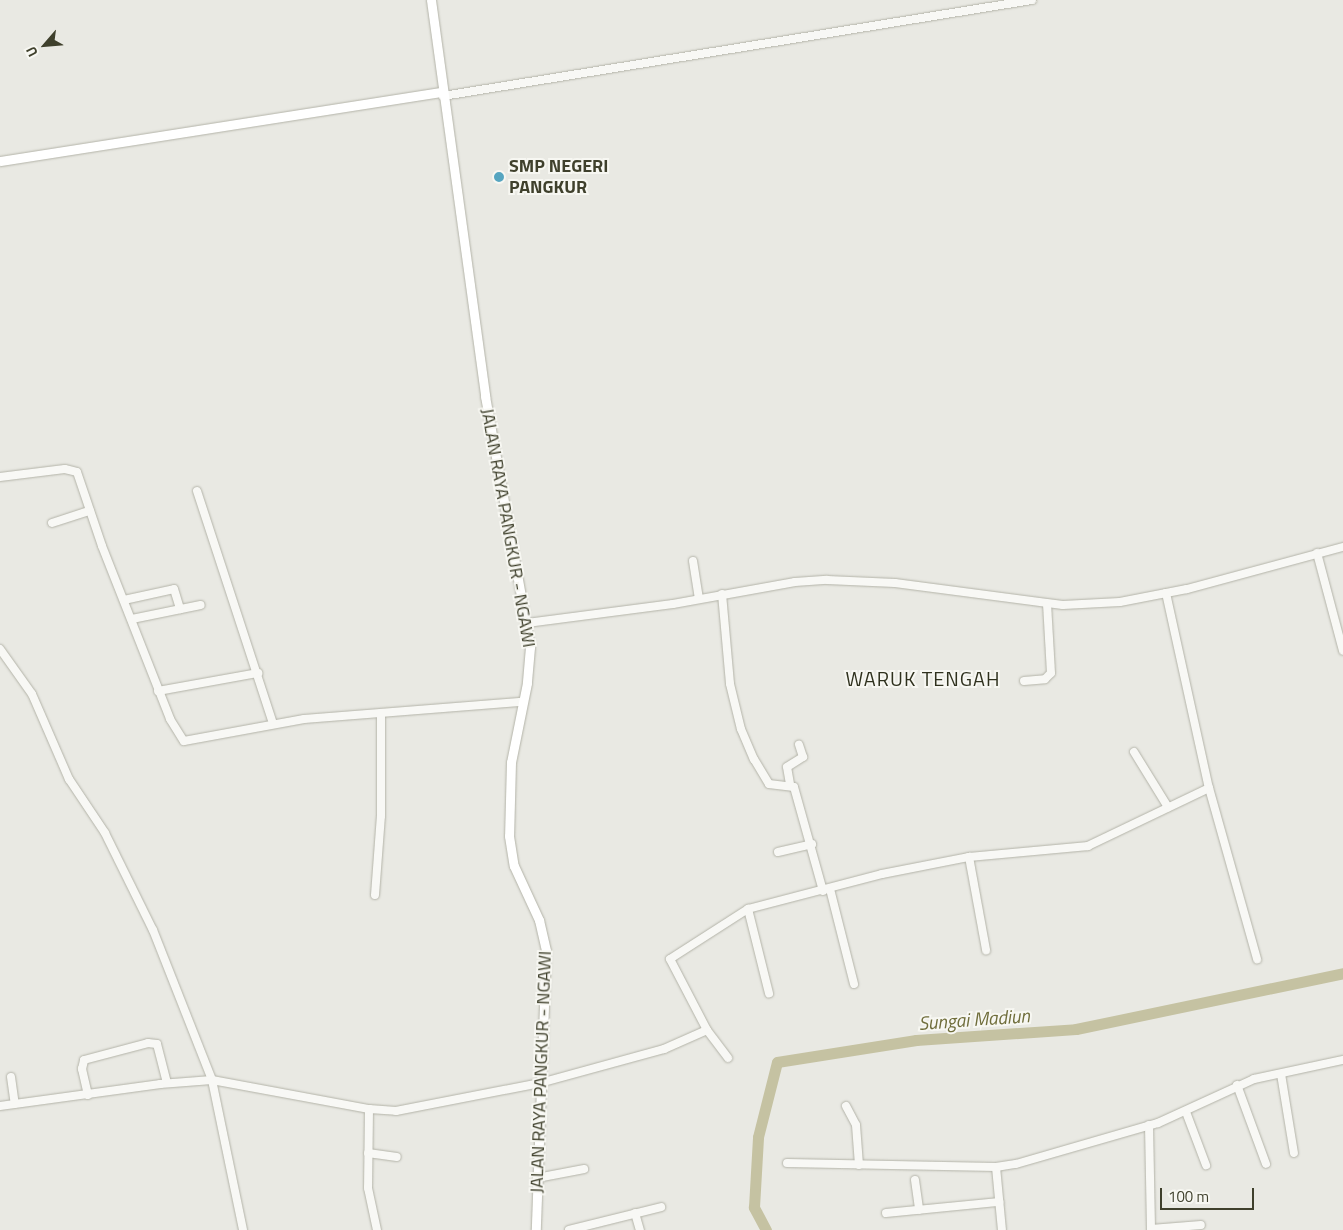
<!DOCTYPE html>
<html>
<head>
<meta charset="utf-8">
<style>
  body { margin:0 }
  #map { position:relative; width:1343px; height:1230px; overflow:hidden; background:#e9e9e3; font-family:"Titillium Web",sans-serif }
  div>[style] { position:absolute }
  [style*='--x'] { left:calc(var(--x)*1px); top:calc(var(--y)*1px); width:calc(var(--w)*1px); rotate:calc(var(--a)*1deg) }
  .river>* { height:11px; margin:-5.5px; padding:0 5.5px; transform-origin:5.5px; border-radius:5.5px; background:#c5c2a2 }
  .roads { filter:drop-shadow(0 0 1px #b3b3a8) drop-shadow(0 0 1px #b3b3a8) }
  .minor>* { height:8px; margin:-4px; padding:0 4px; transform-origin:4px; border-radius:4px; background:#f8f8f5 }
  .major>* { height:9px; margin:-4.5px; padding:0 4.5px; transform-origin:4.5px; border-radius:4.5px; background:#fff }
  .dots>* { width:14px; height:14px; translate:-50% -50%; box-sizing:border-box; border:2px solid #f7f7f2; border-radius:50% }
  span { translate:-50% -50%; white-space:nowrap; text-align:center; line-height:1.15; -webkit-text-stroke:4px #f7f7f2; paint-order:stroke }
  .poi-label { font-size:18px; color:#3f402c; font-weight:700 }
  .left { translate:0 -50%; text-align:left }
  .street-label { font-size:18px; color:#3f402c }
  .water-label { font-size:19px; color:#6f6d3b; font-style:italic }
  .quarter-label { font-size:20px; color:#2f311e; letter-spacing:1px }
  .north { position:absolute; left:20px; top:20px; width:50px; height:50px; -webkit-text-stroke:4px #f7f7f2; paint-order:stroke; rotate:243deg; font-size:14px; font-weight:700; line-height:20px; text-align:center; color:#3f402c }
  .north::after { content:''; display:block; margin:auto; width:18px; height:22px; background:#3f402c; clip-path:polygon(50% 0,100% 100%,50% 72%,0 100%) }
  .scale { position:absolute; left:1160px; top:1188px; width:94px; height:22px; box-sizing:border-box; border:2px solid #3f402c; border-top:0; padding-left:6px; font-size:15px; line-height:18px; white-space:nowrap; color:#3f402c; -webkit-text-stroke:4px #f7f7f2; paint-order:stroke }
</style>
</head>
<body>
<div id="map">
  <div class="river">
    <div style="--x:766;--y:1230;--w:26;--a:-118"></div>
    <div style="--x:754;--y:1207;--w:70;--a:-86.7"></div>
    <div style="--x:758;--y:1137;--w:77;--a:-75.8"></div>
    <div style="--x:777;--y:1062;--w:141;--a:-9"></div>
    <div style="--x:916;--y:1040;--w:160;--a:-3.9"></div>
    <div style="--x:1076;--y:1029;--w:273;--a:-11.8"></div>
  </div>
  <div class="roads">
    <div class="minor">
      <div style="--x:443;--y:96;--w:597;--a:-9.26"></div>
      <div style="--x:0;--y:477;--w:65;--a:-7"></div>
      <div style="--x:65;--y:469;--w:12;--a:14"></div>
      <div style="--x:77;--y:472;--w:78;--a:71.3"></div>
      <div style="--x:102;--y:546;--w:186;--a:68.5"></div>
      <div style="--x:170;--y:719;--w:26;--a:58"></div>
      <div style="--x:184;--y:741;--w:122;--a:-10.4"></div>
      <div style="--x:304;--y:719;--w:219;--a:-4.5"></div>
      <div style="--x:197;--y:491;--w:245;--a:71.9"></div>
      <div style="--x:52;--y:523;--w:40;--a:-18"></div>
      <div style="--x:1317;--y:553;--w:101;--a:75.1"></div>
      <div style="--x:693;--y:561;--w:38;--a:81"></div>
      <div style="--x:1166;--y:593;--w:200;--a:77.6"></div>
      <div style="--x:1209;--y:788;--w:178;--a:74.3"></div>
      <div style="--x:722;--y:594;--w:90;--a:84.9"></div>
      <div style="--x:730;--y:684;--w:46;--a:76.3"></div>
      <div style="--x:741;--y:729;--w:33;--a:67"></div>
      <div style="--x:754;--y:759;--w:29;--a:59"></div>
      <div style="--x:769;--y:784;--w:25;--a:7"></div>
      <div style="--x:794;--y:787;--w:108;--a:74.4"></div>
      <div style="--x:124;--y:600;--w:51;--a:-12.4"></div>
      <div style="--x:174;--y:589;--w:21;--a:73"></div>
      <div style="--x:132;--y:619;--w:70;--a:-11.5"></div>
      <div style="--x:527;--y:623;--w:147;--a:-7.4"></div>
      <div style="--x:673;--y:604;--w:124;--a:-10.2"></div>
      <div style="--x:795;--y:582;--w:32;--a:-4"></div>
      <div style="--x:827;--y:580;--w:68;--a:2.5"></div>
      <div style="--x:895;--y:583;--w:169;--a:7.5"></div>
      <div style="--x:1063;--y:605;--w:57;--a:-3"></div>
      <div style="--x:1120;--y:602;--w:68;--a:-11"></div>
      <div style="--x:1187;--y:589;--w:162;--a:-15.1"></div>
      <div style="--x:0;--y:649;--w:55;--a:54.6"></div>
      <div style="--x:32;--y:694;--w:93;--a:66.5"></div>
      <div style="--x:69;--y:779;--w:65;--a:56.3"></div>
      <div style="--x:105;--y:833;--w:108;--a:63.7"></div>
      <div style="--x:153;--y:930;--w:161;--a:68.5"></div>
      <div style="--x:212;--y:1080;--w:153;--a:78.3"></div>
      <div style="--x:1024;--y:681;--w:21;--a:-5"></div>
      <div style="--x:1045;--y:679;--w:8;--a:-45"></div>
      <div style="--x:1051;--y:673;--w:69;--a:-93.3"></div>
      <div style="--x:158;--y:691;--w:102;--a:-10.2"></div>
      <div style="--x:1134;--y:752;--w:65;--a:58.3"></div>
      <div style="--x:790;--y:784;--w:17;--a:-100"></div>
      <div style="--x:787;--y:767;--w:19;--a:-32"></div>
      <div style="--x:803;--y:757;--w:13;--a:-108"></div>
      <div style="--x:778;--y:852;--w:35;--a:-13"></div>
      <div style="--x:969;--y:857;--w:95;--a:79.6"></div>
      <div style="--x:830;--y:889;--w:98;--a:75.8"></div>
      <div style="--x:375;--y:895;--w:79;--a:-85.7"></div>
      <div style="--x:381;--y:816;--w:103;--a:-90"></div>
      <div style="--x:748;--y:909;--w:87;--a:76"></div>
      <div style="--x:707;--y:1030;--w:35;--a:53"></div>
      <div style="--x:1281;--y:1074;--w:80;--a:80.7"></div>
      <div style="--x:11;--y:1077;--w:27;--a:82"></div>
      <div style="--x:1237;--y:1085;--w:84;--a:69.8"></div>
      <div style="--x:88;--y:1095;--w:27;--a:-103"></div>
      <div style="--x:82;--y:1069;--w:9;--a:-77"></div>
      <div style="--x:84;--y:1060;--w:66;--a:-14.9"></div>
      <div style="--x:148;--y:1043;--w:9;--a:6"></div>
      <div style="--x:157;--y:1044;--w:40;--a:75.6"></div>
      <div style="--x:0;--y:1106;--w:162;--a:-7.8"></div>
      <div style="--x:160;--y:1084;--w:52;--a:-4.4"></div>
      <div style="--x:212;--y:1080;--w:160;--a:10.5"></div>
      <div style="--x:369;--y:1109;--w:27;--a:4"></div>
      <div style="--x:396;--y:1111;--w:147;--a:-11"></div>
      <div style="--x:540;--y:1083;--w:129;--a:-15.3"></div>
      <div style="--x:664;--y:1049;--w:47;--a:-23.8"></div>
      <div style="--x:707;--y:1030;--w:80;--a:-117.5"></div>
      <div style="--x:670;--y:959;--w:93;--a:-32.7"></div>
      <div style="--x:748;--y:909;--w:138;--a:-14.6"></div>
      <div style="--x:882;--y:874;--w:89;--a:-11.1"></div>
      <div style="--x:969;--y:857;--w:120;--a:-5.3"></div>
      <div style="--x:1088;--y:846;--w:134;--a:-25.6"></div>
      <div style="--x:846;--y:1106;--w:21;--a:62"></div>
      <div style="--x:856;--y:1125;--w:40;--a:85.7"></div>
      <div style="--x:369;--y:1109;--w:79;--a:90.7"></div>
      <div style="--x:368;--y:1188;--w:43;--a:77.9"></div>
      <div style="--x:1186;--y:1112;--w:57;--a:69.3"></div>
      <div style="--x:1149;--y:1125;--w:105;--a:88.9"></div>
      <div style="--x:368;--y:1153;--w:29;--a:8"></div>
      <div style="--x:787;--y:1163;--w:209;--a:1.1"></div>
      <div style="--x:996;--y:1167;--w:20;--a:-9"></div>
      <div style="--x:1016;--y:1164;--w:148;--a:-16.1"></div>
      <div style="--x:1158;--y:1123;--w:106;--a:-24.6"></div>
      <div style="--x:1254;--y:1079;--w:91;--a:-12.1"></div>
      <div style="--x:996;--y:1167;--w:63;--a:84.6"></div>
      <div style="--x:537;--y:1178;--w:48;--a:-10.8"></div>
      <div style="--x:915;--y:1180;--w:30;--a:82"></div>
      <div style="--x:635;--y:1213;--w:18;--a:74"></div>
      <div style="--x:886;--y:1213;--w:114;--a:-5.6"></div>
      <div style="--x:1151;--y:1229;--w:50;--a:-4.6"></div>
      <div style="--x:569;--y:1230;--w:95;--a:-14"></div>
    </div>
    <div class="major">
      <div style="--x:431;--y:0;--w:400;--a:82.2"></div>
      <div style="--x:485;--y:396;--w:255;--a:79.8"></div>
      <div style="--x:530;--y:647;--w:36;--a:95"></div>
      <div style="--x:527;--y:683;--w:81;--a:101.4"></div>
      <div style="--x:511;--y:762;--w:74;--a:91.5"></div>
      <div style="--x:509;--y:836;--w:30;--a:81"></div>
      <div style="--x:514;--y:866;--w:60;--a:65.2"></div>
      <div style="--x:539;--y:920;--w:32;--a:77"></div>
      <div style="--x:546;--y:951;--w:279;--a:92.1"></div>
      <div style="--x:0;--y:161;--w:448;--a:-8.9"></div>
    </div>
  </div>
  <div class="dots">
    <div style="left:499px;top:177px;background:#56a5c0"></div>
  </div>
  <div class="poi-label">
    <span class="left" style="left:509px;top:177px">SMP NEGERI<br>PANGKUR</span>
  </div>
  <div class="street-label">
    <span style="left:508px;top:528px;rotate:80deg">JALAN RAYA PANGKUR - NGAWI</span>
    <span style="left:541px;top:1072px;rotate:-88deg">JALAN RAYA PANGKUR - NGAWI</span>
  </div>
  <div class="water-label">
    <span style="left:974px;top:1019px;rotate:-4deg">Sungai Madiun</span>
  </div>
  <div class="quarter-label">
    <span style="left:923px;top:678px">WARUK TENGAH</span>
  </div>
  <div class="north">U</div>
  <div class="scale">100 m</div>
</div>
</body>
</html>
